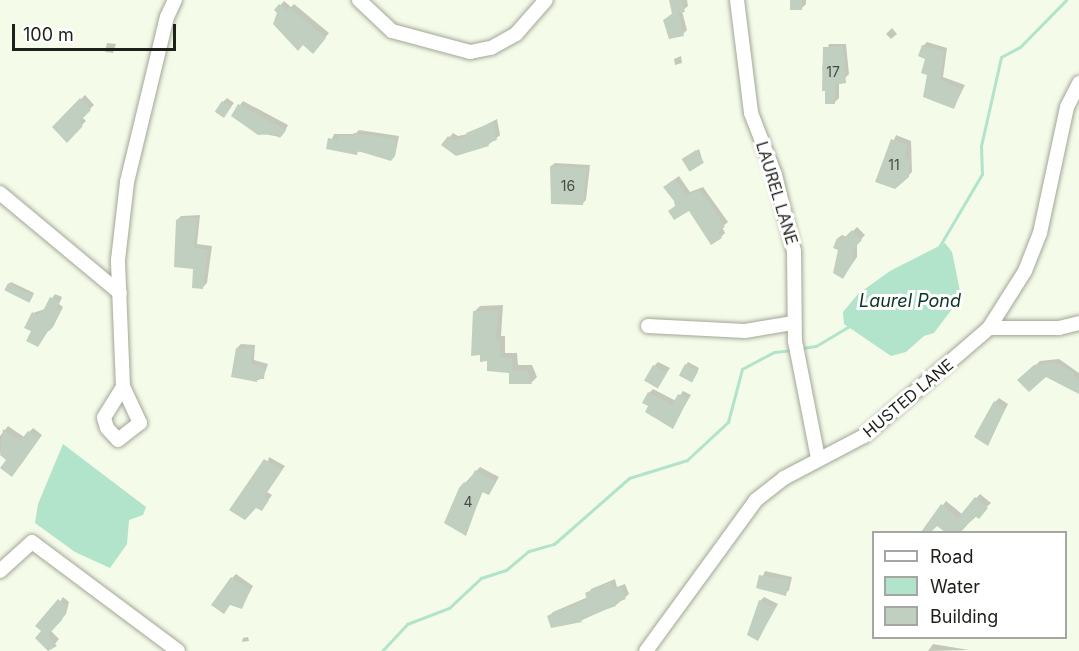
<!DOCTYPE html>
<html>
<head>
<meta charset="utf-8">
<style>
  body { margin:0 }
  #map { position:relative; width:1079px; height:651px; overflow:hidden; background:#f5fbe9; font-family:Inter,sans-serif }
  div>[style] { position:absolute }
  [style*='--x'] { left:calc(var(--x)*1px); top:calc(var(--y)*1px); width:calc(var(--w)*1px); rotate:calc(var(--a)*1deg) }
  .water>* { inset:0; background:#b2e3cb }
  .shadow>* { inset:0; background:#0003 }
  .stream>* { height:3px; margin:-1.5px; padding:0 1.5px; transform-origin:1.5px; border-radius:1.5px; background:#b2e3cb }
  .building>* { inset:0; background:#c1cfc0; transform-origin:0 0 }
  .roads { filter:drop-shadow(0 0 2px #a1a796) drop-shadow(0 0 2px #a1a796) }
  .minor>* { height:14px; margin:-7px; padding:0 7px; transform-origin:7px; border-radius:7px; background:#fff }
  span { translate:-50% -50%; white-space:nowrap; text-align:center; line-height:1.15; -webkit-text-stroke:6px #fff; paint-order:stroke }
  .number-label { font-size:14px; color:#474c44 }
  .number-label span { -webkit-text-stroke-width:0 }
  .street-label { font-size:16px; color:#1e201a }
  .water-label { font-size:18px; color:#0c3626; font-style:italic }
  .legend { position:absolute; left:872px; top:531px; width:195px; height:108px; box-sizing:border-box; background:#fff; border:2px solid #a5a6a3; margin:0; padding:8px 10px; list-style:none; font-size:18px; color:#1e201a }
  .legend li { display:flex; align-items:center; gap:12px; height:30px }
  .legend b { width:30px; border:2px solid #a5a6a3 }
  .scale { position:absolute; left:12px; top:24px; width:164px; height:27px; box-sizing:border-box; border:3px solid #1e201a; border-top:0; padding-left:8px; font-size:18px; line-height:21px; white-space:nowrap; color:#1e201a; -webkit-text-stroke:4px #fff; paint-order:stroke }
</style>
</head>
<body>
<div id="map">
  <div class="water">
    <div style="clip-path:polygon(945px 243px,952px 252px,960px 291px,958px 301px,934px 333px,924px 336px,906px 352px,891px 356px,844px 324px,843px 312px,858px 294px,890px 271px)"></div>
    <div style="clip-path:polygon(63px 444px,146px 507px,143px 515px,129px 520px,127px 544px,110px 568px,75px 552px,35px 523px,38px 504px)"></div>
  </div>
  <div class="shadow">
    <div style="clip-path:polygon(672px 0,687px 0,688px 6px,682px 11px,687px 30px,683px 34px,669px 16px,673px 13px)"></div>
    <div style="clip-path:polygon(792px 0,806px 0,806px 4px,802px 8px)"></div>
    <div style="clip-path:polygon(284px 1px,291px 7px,294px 4px,329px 33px,313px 52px,276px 10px)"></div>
    <div style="clip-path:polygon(892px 28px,897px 34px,891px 39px,886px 34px)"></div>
    <div style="clip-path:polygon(927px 42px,947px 48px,943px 77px,965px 85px,954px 107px,927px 58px,923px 46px)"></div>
    <div style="clip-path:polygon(107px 43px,116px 44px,113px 53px,105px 52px)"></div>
    <div style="clip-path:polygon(829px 44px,846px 44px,849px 74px,839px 84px,839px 98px,835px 102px,827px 103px,822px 68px)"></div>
    <div style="clip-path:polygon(681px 56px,682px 63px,675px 65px,674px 59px)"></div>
    <div style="clip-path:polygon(85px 95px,94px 105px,82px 117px,86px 121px,67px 140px,54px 127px)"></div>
    <div style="clip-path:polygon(227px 98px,234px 103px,224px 116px,223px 102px)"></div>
    <div style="clip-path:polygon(243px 101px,288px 125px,284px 133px,280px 137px,259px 133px,240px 105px)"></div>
    <div style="clip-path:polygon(497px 119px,500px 135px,488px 145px,443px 145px,453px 133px,458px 136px,468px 134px)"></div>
    <div style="clip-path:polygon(359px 130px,399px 136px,395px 156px,328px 148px,334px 134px,355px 134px)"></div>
    <div style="clip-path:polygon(896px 135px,911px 141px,912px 172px,908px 176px,877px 181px)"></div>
    <div style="clip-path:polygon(699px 149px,703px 162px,686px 157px)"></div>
    <div style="clip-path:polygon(555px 163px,590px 165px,586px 200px,582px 204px,551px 166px)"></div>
    <div style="clip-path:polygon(679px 176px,690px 192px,703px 187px,728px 222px,722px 227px,725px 233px,721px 237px,689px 209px,670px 211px,676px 205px,669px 183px)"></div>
    <div style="clip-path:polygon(200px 215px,197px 244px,212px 246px,207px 283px,203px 287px,177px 220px,181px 216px)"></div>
    <div style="clip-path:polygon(857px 227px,865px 235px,857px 244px,857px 257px,843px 277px,838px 238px,842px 235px,847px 237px)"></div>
    <div style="clip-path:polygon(11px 282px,34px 293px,31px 299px,9px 284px)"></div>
    <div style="clip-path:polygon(55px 294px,62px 297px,59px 304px,63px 307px,53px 327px,49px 331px,33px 330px,33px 313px,45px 309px)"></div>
    <div style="clip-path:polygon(503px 305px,501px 336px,505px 336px,505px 353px,517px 353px,518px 365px,532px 365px,537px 377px,532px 382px,510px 383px,510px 372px,489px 359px,475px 311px,480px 306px)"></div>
    <div style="clip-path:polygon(241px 344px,255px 345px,254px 360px,268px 364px,263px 378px,256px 381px,237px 348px)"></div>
    <div style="clip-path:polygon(1059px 359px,1079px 373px,1079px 389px,1046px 375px,1020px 380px,1040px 361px)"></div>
    <div style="clip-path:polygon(658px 362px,670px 368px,658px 386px,654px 366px)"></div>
    <div style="clip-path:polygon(688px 362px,699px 368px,694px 378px,686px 365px)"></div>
    <div style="clip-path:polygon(653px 389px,676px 401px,683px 391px,691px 395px,672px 427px,650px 405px,649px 393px)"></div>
    <div style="clip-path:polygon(999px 398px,1008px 404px,988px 444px,995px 402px)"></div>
    <div style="clip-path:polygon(8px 426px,24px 437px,33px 428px,42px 435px,16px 471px,0 452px,0 436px)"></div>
    <div style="clip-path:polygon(269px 457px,285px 466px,267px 492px,272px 495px,265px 505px,256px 506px)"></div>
    <div style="clip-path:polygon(480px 467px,499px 477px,489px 494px,483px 491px,465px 534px,465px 483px)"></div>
    <div style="clip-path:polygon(980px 494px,991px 503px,959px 532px,947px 532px,937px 524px,930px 532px,923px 532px,946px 501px,962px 514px)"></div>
    <div style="clip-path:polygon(765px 571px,792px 577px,789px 590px,785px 594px,758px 587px)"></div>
    <div style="clip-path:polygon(236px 574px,253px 586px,242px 607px,232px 578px)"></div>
    <div style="clip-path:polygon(615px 579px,617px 587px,625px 584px,629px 594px,616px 605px,582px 620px,552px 626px,549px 616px,553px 612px,588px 597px,591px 589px)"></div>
    <div style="clip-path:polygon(63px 597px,69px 602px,66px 614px,51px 631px,59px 639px,50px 650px,37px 638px)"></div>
    <div style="clip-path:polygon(764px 597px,778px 604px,758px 639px,760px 601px)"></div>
    <div style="clip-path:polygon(248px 637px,249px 641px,242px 642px,243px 638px)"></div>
    <div style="clip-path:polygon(933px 644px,969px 650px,928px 651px)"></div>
  </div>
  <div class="stream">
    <div style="--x:939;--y:247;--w:85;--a:-59.5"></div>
    <div style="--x:982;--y:174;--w:28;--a:-92"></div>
    <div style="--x:981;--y:146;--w:91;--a:-77.3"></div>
    <div style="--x:1001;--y:57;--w:21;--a:-28"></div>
    <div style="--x:1020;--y:47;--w:66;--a:-45.6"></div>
    <div style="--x:802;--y:348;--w:14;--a:-8"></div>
    <div style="--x:816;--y:346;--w:39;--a:-31"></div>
    <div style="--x:382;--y:651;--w:37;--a:-47"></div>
    <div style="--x:407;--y:624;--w:45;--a:-20.9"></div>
    <div style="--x:449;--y:608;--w:44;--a:-43.2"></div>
    <div style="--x:481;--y:578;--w:26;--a:-18"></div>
    <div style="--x:506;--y:570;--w:30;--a:-40"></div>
    <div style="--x:529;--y:551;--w:26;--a:-16"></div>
    <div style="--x:554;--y:544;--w:100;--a:-41.3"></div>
    <div style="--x:629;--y:478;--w:61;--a:-17.2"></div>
    <div style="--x:687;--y:460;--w:56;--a:-42.8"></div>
    <div style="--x:728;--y:422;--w:55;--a:-75.2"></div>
    <div style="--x:742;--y:369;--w:36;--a:-28"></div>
    <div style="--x:774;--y:352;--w:18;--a:-6"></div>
  </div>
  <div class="building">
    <div style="clip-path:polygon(669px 0,682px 0,685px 12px,678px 13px,684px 36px,669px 39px,663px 20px,672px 14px)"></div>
    <div style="left:790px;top:0;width:12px;height:10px"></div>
    <div style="clip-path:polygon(279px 4px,287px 10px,289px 7px,326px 38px,313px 54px,303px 45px,298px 51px,273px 24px,277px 13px,274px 10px)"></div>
    <div style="clip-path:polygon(922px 45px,944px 52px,940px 80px,962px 89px,954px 109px,923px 97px,927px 75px,921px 73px,925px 59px,918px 56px)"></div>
    <div style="clip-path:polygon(823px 47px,843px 47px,846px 83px,835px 85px,835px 104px,825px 104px,825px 91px,822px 91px)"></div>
    <div style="clip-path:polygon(80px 98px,91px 110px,79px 122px,83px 126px,67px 143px,52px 127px)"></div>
    <div style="left:222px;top:101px;width:11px;height:13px;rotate:34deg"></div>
    <div style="clip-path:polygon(238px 104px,286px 130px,280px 138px,273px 134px,258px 135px,231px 116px)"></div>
    <div style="clip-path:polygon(493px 122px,497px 140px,488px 143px,489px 146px,456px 156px,441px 145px,448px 136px,454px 140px,467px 136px,466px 133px)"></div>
    <div style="clip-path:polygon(354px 133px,396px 139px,395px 156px,391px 161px,358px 151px,357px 155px,326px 149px,328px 138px,338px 140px,339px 135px,350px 137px)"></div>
    <div style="clip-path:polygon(891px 139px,907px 145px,905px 159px,910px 160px,909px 177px,895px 189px,875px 182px)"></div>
    <div style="left:696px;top:150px;width:15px;height:17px;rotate:58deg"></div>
    <div style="clip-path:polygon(550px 166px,587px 168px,583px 205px,551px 204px)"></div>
    <div style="clip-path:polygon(675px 179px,686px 195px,699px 190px,710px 203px,725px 227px,718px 231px,722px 238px,711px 245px,689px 211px,674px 220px,668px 211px,675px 206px,674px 201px,663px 187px)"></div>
    <div style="clip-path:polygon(184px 217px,197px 218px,194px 248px,208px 249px,203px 289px,192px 288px,193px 269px,174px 267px,176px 220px)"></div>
    <div style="clip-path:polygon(852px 230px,862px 240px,853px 249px,853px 262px,843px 279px,833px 273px,838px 250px,833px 248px,837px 238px,842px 240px)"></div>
    <div style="left:8px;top:283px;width:28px;height:8px;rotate:27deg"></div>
    <div style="clip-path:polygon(50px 297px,60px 302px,56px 309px,61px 311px,38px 347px,26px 341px,31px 331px,24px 328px,32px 312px,37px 315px,43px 311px)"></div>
    <div style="clip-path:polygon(498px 310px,496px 341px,500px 341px,500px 358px,512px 358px,513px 370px,527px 370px,532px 384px,509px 384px,509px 373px,487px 371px,487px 361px,480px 362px,480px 355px,471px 356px,473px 311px)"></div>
    <div style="clip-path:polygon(236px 348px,252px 349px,251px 364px,265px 368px,264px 379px,257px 379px,257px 382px,231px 377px)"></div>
    <div style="clip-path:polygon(1055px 362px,1073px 372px,1079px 381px,1079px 394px,1046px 377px,1029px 392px,1017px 380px,1034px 365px)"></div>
    <div style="left:685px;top:364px;width:15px;height:13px;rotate:28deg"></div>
    <div style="left:653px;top:365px;width:16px;height:18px;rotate:30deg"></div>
    <div style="clip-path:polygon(648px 392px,672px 405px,678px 394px,688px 399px,673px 429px,645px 412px,648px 406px,642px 403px)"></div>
    <div style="clip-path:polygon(994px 401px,1005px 409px,988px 446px,974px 437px)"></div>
    <div style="clip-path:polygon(3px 429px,20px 441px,28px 431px,39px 439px,12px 477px,0 468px,6px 460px,0 455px)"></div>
    <div style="clip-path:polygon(264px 459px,282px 470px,264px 497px,269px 500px,262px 511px,256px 508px,245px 520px,229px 510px)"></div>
    <div style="clip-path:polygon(475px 470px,496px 482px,489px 495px,482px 492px,466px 536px,444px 523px,459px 488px,464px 482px,468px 484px)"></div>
    <div style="clip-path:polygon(975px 497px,988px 508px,979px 519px,975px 516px,961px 532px,945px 532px,937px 526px,931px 532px,921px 532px,941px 504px,958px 518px)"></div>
    <div style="clip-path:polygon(759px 575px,789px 580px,786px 596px,756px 588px)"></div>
    <div style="clip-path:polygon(231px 577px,250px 590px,242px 609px,230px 605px,224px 614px,211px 605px)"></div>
    <div style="clip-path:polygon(611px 582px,613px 590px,621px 587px,626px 599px,615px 603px,616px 606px,581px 618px,582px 622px,551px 628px,547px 616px,587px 599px,585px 593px)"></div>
    <div style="clip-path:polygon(58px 599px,66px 606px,62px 620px,48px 635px,57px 646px,48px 651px,35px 638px,41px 631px,35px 626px)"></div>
    <div style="clip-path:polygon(759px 600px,775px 608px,758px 641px,747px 635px)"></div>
  </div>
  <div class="roads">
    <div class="minor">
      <div style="--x:359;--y:0;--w:45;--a:43.2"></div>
      <div style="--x:392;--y:31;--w:81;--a:15.1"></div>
      <div style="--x:470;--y:52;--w:21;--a:-11"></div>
      <div style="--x:491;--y:48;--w:29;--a:-29"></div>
      <div style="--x:516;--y:34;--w:45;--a:-48.6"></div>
      <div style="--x:737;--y:0;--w:114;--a:82.9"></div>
      <div style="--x:751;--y:113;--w:66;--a:68.8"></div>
      <div style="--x:775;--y:175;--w:78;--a:76"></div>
      <div style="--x:794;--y:251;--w:90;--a:89.4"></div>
      <div style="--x:795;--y:341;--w:119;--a:78.9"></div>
      <div style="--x:0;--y:193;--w:156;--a:39.8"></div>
      <div style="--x:648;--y:326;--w:97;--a:3"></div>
      <div style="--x:745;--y:331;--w:49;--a:-9.5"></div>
      <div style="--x:989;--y:328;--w:70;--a:0"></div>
      <div style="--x:1059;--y:328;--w:21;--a:-14"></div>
      <div style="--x:123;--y:387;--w:36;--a:122"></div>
      <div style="--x:104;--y:418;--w:10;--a:73"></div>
      <div style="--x:107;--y:428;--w:16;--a:47"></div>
      <div style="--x:118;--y:440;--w:28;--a:-38"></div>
      <div style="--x:140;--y:423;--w:40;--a:-115"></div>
      <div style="--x:123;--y:387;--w:127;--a:-92.3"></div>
      <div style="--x:118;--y:260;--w:79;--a:-83.4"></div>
      <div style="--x:127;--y:182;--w:170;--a:-76.4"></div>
      <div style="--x:167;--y:17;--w:19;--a:-65"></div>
      <div style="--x:0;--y:571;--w:43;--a:-42.2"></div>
      <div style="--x:32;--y:542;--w:182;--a:36.7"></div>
      <div style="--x:646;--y:651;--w:187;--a:-53.9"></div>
      <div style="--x:756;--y:500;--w:36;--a:-38"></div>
      <div style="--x:784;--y:478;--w:90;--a:-27.7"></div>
      <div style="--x:864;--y:436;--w:165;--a:-40.8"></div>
      <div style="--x:989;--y:328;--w:67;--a:-57.7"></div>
      <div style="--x:1025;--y:271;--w:41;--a:-68.5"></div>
      <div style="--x:1040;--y:233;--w:129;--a:-77.9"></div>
      <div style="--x:1067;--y:107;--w:27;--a:-63"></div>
    </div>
  </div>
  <div class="number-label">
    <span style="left:833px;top:72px">17</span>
    <span style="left:894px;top:165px">11</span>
    <span style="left:568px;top:186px">16</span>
    <span style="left:468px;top:502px">4</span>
  </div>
  <div class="street-label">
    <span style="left:777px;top:193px;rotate:73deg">LAUREL LANE</span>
    <span style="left:908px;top:398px;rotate:-40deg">HUSTED LANE</span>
  </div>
  <div class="water-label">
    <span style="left:910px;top:301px">Laurel Pond</span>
  </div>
  <ul class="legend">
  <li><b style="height:8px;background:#fff"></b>Road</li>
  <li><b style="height:16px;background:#b2e3cb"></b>Water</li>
  <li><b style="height:16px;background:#c1cfc0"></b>Building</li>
  </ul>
  <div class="scale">100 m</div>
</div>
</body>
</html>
